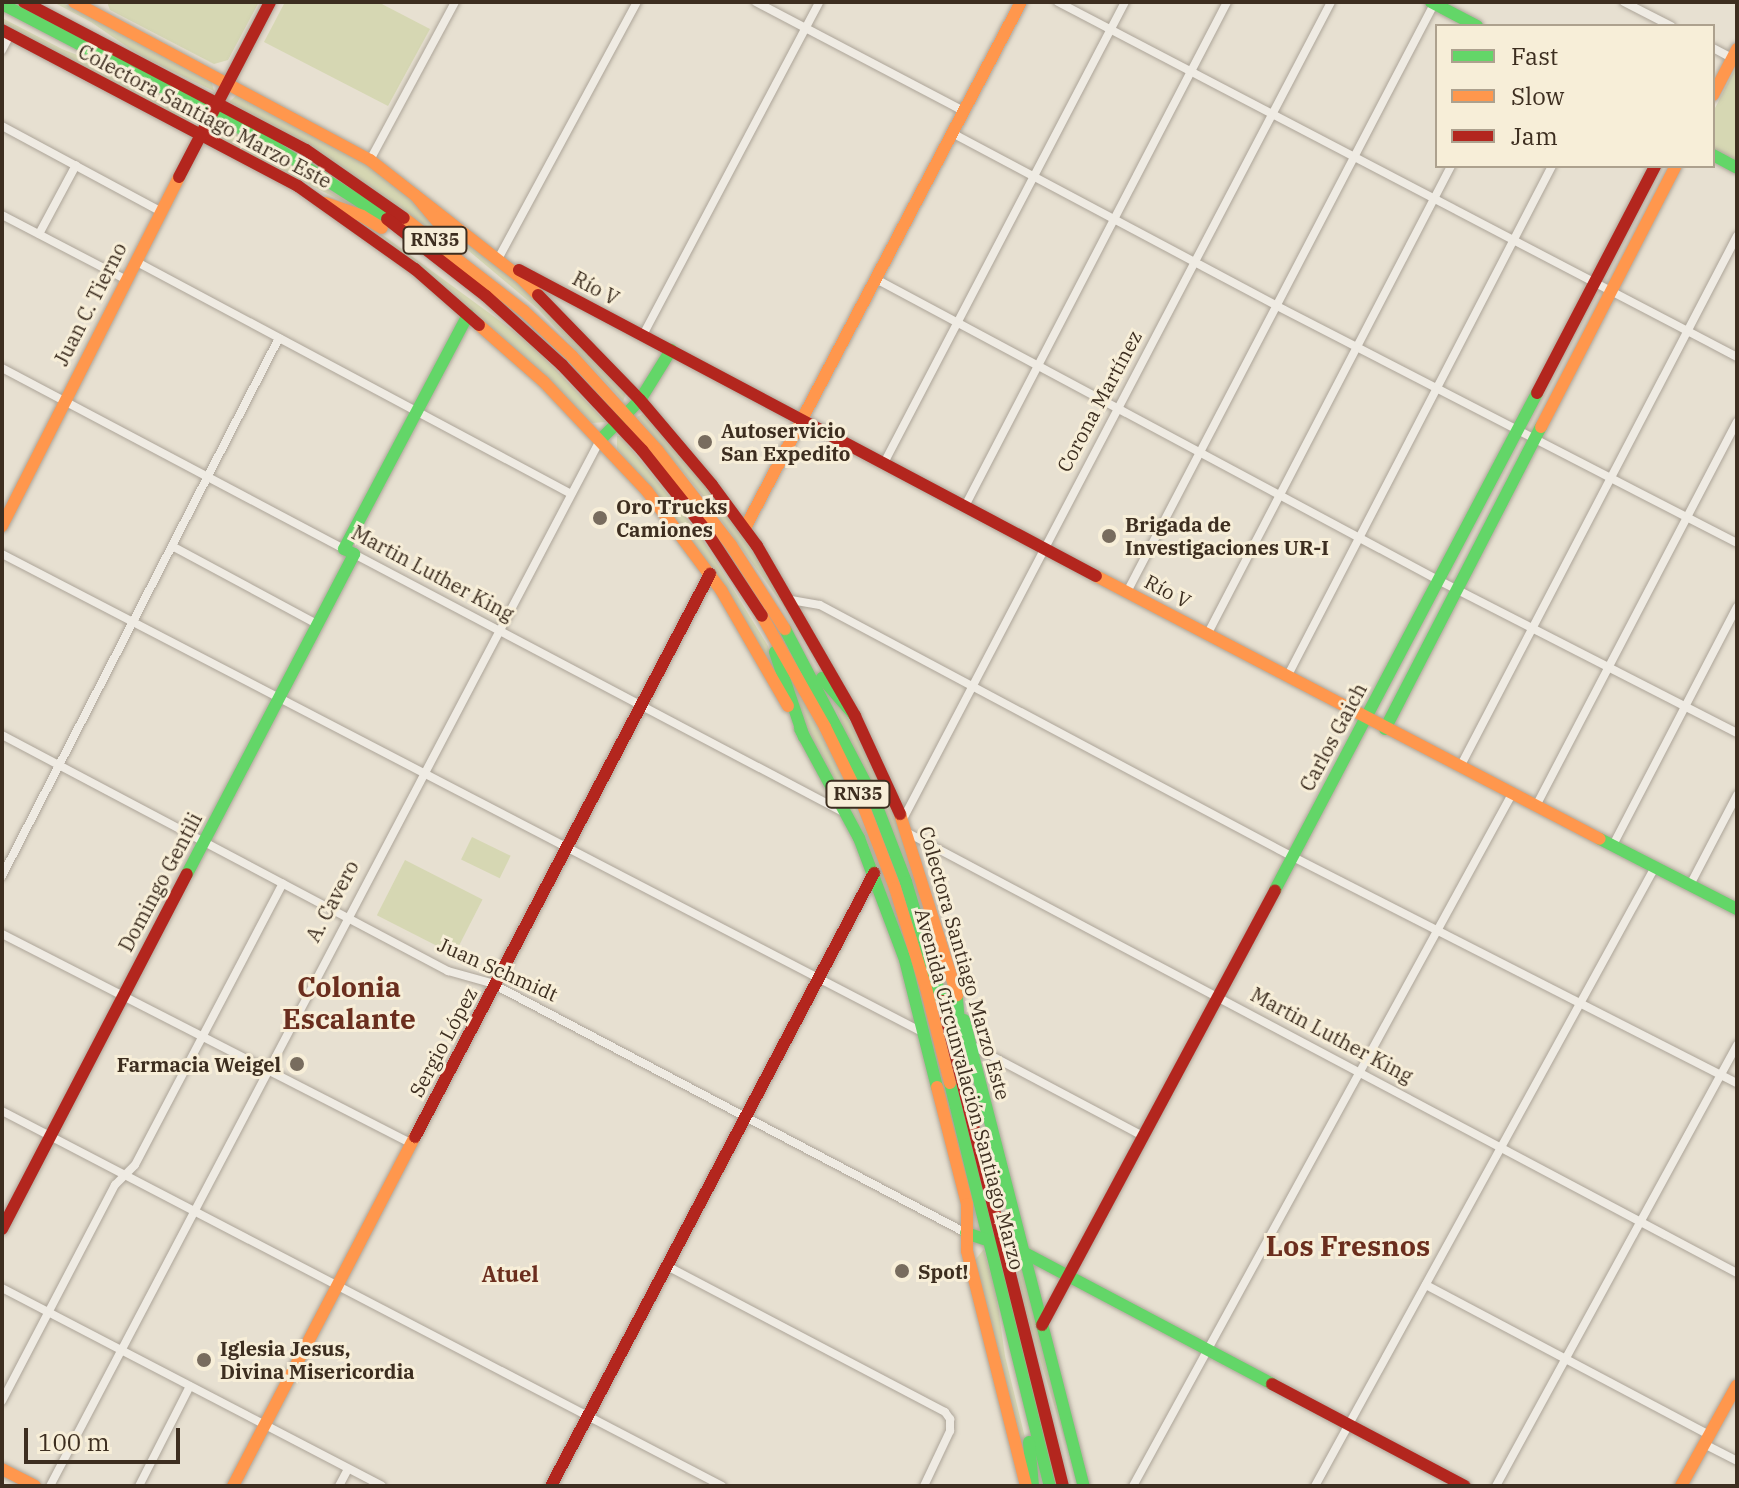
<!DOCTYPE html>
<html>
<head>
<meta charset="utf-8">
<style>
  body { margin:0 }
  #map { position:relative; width:1739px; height:1488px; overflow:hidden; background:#e7e0d1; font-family:"IBM Plex Serif",serif }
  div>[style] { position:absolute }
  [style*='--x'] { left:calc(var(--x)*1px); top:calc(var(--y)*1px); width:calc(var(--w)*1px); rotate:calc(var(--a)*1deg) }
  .green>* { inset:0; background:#d6d7b3; transform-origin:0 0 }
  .roads { filter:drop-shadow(0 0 2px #ada599) drop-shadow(0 0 2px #ada599) }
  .street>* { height:8px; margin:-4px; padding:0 4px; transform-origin:4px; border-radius:4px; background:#efebe3 }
  .fast>* { height:12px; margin:-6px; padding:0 6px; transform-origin:6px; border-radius:6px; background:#63d668 }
  .slow>* { height:12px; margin:-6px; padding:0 6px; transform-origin:6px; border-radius:6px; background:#ff974d }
  .jam>* { height:12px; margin:-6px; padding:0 6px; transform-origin:6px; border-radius:6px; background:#b3261e }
  .dots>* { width:22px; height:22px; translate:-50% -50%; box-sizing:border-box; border:4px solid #f7eed8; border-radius:50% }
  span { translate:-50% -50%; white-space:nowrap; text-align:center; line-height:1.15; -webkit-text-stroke:6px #f7eed8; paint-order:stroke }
  .shield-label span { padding:2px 6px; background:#f7eed8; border:2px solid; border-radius:6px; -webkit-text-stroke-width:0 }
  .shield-label { font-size:18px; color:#3d2e20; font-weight:700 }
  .street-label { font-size:20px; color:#3d2e20 }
  .poi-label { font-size:20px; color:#3d2e20; font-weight:700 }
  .left { translate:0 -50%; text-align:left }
  .right { translate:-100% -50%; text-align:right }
  .neighbourhood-label { font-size:22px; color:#6b2e1e; font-weight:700 }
  .district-label { font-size:28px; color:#6b2e1e; font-weight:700 }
  .frame { position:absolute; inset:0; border:4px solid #3d2e20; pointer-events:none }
  .legend { position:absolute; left:1435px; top:24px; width:280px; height:144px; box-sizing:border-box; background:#f7eed8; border:2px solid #ada18e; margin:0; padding:10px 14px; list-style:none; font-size:24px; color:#3d2e20 }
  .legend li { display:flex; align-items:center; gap:16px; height:40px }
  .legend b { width:40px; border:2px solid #ada18e }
  .scale { position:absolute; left:24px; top:1428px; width:156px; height:36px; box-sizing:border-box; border:4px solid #3d2e20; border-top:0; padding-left:10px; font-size:24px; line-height:28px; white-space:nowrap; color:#3d2e20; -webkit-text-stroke:6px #f7eed8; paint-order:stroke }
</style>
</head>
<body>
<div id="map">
  <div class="green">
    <div style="clip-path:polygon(53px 2px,61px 2px,211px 80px,214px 91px,142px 57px,91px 22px)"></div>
    <div style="clip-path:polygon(107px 2px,259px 2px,228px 60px,214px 64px,110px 10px)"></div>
    <div style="clip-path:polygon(285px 2px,378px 2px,430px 29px,388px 106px,264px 42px)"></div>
    <div style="clip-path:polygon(2px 18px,62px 49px,115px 70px,200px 115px,188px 122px,2px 24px)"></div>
    <div style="clip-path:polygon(1737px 65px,1737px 161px,1713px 148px,1713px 112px)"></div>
    <div style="clip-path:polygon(238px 94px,360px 160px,404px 192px,443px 237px,229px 102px)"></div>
    <div style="clip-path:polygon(216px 124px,248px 138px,363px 212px,217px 137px)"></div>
    <div style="clip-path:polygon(361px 219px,530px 343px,606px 422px,592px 423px,498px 333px)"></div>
    <div style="clip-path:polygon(449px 228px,518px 283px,626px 394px,623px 401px,538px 309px,469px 251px)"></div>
    <div style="clip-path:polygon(643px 414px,650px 419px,728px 514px,765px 567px,789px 613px,703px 496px,637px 417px)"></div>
    <div style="clip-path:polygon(617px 436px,621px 436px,700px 535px,768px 646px,778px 679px,729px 592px,674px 517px,617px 449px)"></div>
    <div style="clip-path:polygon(789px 673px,842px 773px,892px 897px,925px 1004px,980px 1227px,896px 919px,864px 836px,809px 735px)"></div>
    <div style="clip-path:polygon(830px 694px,856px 729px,897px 819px,948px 980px,955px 1019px)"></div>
    <div style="left:472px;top:837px;width:43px;height:25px;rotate:26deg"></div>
    <div style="left:405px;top:860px;width:87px;height:62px;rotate:27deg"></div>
    <div style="clip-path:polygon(984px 1249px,996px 1292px,1005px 1356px,1027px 1446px,1028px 1470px,975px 1260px)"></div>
    <div style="clip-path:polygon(1015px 1260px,1021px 1264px,1073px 1467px,1027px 1316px)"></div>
  </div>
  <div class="roads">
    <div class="street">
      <div style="--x:756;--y:2;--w:235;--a:27.7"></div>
      <div style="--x:1058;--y:2;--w:766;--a:27.6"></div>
      <div style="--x:1624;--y:2;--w:53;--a:27.1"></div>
      <div style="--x:1713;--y:48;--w:21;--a:28"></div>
      <div style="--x:2;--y:50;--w:17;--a:-62"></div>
      <div style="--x:2;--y:126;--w:179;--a:28.3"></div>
      <div style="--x:952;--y:133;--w:368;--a:28"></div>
      <div style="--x:1277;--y:306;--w:517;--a:27.26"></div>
      <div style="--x:370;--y:160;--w:179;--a:-61.7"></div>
      <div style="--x:2;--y:215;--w:139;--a:27.5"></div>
      <div style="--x:39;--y:234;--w:78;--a:-61.8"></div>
      <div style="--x:498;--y:259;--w:292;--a:-61.6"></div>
      <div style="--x:135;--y:261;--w:494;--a:28.1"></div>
      <div style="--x:876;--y:279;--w:638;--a:28.17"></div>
      <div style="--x:1438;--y:580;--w:336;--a:27.1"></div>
      <div style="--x:643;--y:335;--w:377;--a:-62.1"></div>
      <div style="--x:2;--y:368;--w:387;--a:27.9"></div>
      <div style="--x:884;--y:463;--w:520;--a:-62.4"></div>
      <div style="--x:965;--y:506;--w:568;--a:-62.53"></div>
      <div style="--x:172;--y:546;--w:165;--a:28.3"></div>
      <div style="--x:2;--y:554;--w:1039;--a:27.45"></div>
      <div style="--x:354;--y:554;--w:555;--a:27.81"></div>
      <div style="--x:1127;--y:592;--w:663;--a:-62.43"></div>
      <div style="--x:791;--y:600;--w:29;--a:10"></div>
      <div style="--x:820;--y:605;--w:536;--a:28.05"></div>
      <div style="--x:1293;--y:857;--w:498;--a:27"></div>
      <div style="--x:1207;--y:635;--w:529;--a:-62.51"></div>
      <div style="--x:1287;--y:677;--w:576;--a:-62.59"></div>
      <div style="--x:2;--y:735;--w:505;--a:27.89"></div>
      <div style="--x:448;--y:971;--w:45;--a:15.6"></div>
      <div style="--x:491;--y:983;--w:537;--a:27.76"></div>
      <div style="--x:1460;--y:767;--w:599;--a:-62.45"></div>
      <div style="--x:1536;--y:806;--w:433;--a:-62.4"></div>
      <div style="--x:903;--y:819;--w:922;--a:-62.35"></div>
      <div style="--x:908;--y:833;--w:939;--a:27.96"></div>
      <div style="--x:1613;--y:845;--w:268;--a:-62.5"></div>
      <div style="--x:2;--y:876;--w:605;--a:-62.76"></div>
      <div style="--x:1690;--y:885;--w:102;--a:-62.4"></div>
      <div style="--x:2;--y:934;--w:461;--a:27.1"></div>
      <div style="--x:971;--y:1045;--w:195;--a:27.9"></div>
      <div style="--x:2;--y:1111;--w:812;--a:27.51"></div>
      <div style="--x:667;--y:1266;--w:314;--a:27.7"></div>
      <div style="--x:945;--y:1412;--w:9;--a:54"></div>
      <div style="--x:950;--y:1419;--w:12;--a:90"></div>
      <div style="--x:950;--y:1431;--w:61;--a:115.3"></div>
      <div style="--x:1426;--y:1285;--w:320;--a:27.9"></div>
      <div style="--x:2;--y:1288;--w:428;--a:27.5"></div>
      <div style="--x:2;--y:1401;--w:244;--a:-62.4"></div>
      <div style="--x:115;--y:1185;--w:28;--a:-45"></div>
      <div style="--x:135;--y:1165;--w:318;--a:-62.3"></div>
      <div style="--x:1704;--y:1444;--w:37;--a:27"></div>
      <div style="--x:50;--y:1486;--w:1182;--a:-62.26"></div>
      <div style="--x:139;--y:1486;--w:112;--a:-63"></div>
      <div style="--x:339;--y:1486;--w:19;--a:-62"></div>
      <div style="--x:1133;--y:1486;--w:789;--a:-61.29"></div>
      <div style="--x:1315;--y:1486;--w:706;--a:-61.22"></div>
      <div style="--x:1496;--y:1486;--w:503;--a:-61.34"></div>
    </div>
    <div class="fast">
      <div style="--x:1431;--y:2;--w:52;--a:27.6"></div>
      <div style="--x:2;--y:4;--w:299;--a:27.5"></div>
      <div style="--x:267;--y:142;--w:143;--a:32.7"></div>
      <div style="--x:1713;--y:155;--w:27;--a:28"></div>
      <div style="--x:600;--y:440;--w:57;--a:-45"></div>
      <div style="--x:640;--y:400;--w:59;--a:-58.2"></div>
      <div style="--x:785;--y:629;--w:192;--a:62.4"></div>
      <div style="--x:874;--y:799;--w:89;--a:68.9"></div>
      <div style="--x:906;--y:882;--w:124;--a:73.2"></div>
      <div style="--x:775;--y:652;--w:90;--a:71.2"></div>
      <div style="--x:822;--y:678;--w:50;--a:49"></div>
      <div style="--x:800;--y:729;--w:124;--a:61.6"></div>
      <div style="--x:859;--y:838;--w:130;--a:69.3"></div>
      <div style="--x:905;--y:960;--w:131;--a:75.9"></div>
      <div style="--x:1385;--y:729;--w:340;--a:-62.7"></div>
      <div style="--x:1600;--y:839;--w:154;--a:27.1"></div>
      <div style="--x:187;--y:874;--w:361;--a:-62.4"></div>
      <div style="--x:354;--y:554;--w:11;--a:-153"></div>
      <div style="--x:344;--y:549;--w:265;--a:-62.1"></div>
      <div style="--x:1275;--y:890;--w:562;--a:-62.2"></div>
      <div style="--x:956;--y:988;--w:46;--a:85"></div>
      <div style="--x:964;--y:1020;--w:481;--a:75.6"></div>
      <div style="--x:950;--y:1083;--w:415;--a:76.1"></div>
      <div style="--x:966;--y:1233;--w:60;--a:18.4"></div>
      <div style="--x:1023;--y:1252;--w:282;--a:27.9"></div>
      <div style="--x:1029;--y:1442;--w:44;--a:84.8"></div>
    </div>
    <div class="slow">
      <div style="--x:74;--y:2;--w:336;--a:28.1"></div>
      <div style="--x:370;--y:160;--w:192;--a:38"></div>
      <div style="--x:521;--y:278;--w:24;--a:45"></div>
      <div style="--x:1713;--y:95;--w:52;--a:-62.4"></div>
      <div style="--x:415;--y:195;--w:70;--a:50.2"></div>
      <div style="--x:325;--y:203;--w:39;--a:19"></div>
      <div style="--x:362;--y:216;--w:23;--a:31"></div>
      <div style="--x:404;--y:218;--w:152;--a:37.8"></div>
      <div style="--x:524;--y:311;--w:66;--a:43.2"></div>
      <div style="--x:572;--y:356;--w:128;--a:47.8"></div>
      <div style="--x:658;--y:451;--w:119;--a:52.2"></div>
      <div style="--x:731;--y:545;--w:100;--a:57.3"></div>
      <div style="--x:479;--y:325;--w:86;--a:41.2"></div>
      <div style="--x:544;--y:382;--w:150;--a:46.6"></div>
      <div style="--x:647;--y:491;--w:124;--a:53.2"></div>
      <div style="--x:721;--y:590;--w:134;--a:60"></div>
      <div style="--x:1541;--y:427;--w:294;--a:-62.7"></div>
      <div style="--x:2;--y:526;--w:391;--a:-63.1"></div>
      <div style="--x:745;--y:528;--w:594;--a:-62.31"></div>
      <div style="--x:1096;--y:576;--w:568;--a:27.56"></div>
      <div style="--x:762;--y:616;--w:128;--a:60.4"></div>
      <div style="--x:825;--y:727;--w:87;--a:64"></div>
      <div style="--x:863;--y:805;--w:89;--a:68.9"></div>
      <div style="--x:895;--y:888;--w:105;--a:72.8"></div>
      <div style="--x:926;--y:988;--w:98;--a:75.8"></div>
      <div style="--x:900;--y:814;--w:190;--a:72.5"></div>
      <div style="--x:937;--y:1087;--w:121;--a:75.6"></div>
      <div style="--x:967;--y:1204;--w:47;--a:90"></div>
      <div style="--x:967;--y:1251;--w:242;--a:75.9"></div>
      <div style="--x:2;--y:1469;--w:37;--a:27"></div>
      <div style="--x:233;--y:1486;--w:394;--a:-62.5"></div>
      <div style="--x:1681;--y:1486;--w:115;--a:-61"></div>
    </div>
    <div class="jam">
      <div style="--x:24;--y:2;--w:318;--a:27.7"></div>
      <div style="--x:306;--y:150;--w:119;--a:34.8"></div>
      <div style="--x:2;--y:30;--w:335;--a:27.8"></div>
      <div style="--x:298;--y:186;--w:143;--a:35.4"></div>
      <div style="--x:415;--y:269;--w:85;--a:41.2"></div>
      <div style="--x:179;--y:177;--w:197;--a:-62.5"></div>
      <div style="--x:387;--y:219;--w:125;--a:37.9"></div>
      <div style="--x:486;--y:296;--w:103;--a:42.2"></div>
      <div style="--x:562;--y:365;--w:117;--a:46.7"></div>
      <div style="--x:642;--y:450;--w:100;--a:51.5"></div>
      <div style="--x:704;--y:528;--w:105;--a:56.6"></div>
      <div style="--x:519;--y:270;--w:653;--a:27.94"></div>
      <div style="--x:538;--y:295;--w:146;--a:45.8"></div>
      <div style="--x:640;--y:400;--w:111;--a:49.7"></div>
      <div style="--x:712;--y:485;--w:76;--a:53.6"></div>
      <div style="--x:757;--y:546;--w:196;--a:60"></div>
      <div style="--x:855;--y:716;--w:108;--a:65.3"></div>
      <div style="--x:1537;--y:393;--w:256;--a:-62.5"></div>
      <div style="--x:942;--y:1001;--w:500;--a:76"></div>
      <div style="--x:415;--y:1137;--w:636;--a:-62.35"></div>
      <div style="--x:2;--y:1229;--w:400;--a:-62.5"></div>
      <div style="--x:1042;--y:1325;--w:493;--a:-61.8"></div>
      <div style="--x:1272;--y:1384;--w:218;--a:27.9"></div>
      <div style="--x:551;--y:1486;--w:693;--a:-62.21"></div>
    </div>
  </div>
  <div class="dots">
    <div style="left:705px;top:442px;background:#786c5e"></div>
    <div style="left:600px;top:518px;background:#786c5e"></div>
    <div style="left:1109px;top:536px;background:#786c5e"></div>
    <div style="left:297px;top:1064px;background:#786c5e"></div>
    <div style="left:902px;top:1271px;background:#786c5e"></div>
    <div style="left:204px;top:1360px;background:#786c5e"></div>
  </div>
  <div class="shield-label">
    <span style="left:435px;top:240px">RN35</span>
    <span style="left:858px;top:794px">RN35</span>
  </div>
  <div class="street-label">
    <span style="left:205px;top:116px;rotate:28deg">Colectora Santiago Marzo Este</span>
    <span style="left:596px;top:288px;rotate:28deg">Río V</span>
    <span style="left:90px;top:304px;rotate:-63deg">Juan C. Tierno</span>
    <span style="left:1099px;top:401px;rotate:-62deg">Corona Martínez</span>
    <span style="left:433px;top:573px;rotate:28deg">Martin Luther King</span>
    <span style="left:1168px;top:591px;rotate:28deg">Río V</span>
    <span style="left:1333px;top:737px;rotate:-62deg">Carlos Gaich</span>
    <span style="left:160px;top:882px;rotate:-62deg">Domingo Gentili</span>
    <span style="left:332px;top:901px;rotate:-62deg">A. Cavero</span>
    <span style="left:965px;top:963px;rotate:74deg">Colectora Santiago Marzo Este</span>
    <span style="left:498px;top:969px;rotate:24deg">Juan Schmidt</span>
    <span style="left:1332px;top:1035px;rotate:28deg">Martin Luther King</span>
    <span style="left:443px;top:1042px;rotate:-62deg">Sergio López</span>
    <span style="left:970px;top:1089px;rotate:75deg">Avenida Circunvalación Santiago Marzo</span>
  </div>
  <div class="poi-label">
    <span class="left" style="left:721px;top:442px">Autoservicio<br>San Expedito</span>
    <span class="left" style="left:616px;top:518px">Oro Trucks<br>Camiones</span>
    <span class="left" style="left:1125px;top:536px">Brigada de<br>Investigaciones UR-I</span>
    <span class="right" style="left:281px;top:1064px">Farmacia Weigel</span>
    <span class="left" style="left:918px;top:1271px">Spot!</span>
    <span class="left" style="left:220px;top:1360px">Iglesia Jesus,<br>Divina Misericordia</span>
  </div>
  <div class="neighbourhood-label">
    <span style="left:510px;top:1274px">Atuel</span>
  </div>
  <div class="district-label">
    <span style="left:349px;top:1003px">Colonia<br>Escalante</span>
    <span style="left:1348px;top:1246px">Los Fresnos</span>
  </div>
  <div class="frame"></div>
  <ul class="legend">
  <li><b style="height:10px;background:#63d668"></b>Fast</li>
  <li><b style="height:10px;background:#ff974d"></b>Slow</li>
  <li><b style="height:10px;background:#b3261e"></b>Jam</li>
  </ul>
  <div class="scale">100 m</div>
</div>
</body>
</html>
